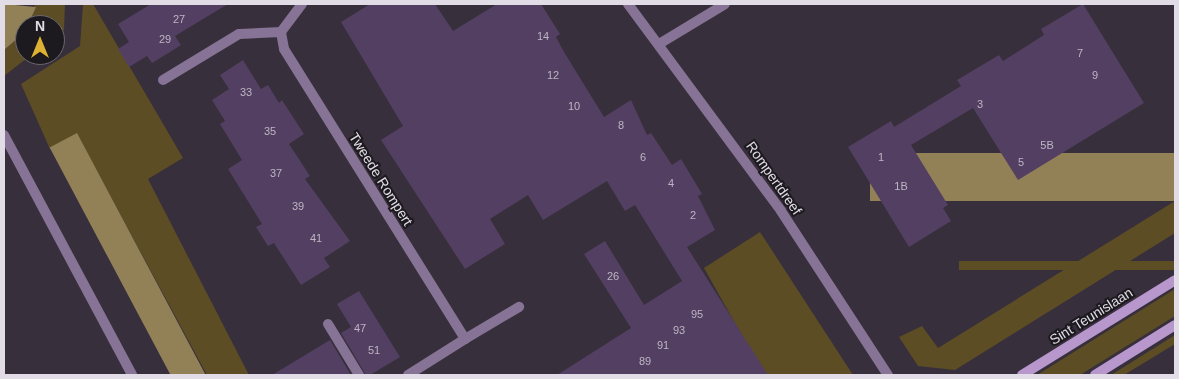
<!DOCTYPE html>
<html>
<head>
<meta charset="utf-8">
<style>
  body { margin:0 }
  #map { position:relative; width:1179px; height:379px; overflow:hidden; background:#372f3c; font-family:Arial,sans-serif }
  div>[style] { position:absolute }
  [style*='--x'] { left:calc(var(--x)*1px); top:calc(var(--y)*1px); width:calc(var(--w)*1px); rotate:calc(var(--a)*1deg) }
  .green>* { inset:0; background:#5c4d25; transform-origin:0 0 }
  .water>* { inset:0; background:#928157; transform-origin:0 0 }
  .building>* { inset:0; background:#533f61 }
  .lane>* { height:10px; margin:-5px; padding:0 5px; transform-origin:5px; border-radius:5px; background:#877395 }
  .street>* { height:10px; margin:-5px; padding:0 5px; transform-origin:5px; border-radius:5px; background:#877395 }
  .secondary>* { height:10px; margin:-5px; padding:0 5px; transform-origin:5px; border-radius:5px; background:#b797cc }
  span { translate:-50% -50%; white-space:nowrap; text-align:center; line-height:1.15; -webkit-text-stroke:4px #1c191f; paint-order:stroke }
  .number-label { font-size:11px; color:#beb5c4 }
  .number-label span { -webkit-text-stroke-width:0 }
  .street-label { font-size:14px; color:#e1dce5 }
  .frame { position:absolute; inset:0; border:5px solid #e1dce5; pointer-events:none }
  .north { position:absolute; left:15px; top:15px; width:50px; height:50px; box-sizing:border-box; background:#1c191f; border:1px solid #6b676e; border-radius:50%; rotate:0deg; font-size:14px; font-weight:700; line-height:20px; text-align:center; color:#e1dce5 }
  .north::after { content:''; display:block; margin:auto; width:18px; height:22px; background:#ddb133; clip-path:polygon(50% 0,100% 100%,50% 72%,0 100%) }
</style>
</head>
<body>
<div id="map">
  <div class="green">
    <div style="clip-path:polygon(35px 4px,65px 4px,64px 30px,55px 37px,55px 25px,30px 25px)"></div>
    <div style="clip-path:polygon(83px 4px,93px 4px,183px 158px,148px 179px,249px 375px,207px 375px,77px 134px,50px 149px,21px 84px,80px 46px)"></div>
    <div style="clip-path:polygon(25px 32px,25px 55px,31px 55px,4px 76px,4px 50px)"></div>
    <div style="clip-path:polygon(1175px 201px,1175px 233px,955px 370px,918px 366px,899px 337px,922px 326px,938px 348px)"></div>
    <div style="clip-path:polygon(760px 232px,853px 375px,764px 375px,704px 268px)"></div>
    <div style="left:1175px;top:261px;width:9px;height:216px;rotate:90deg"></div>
    <div style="clip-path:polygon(1175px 289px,1175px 316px,1080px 375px,1037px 375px)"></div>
    <div style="clip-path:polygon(1175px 335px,1175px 344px,1124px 375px,1111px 375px)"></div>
  </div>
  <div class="water">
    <div style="clip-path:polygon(4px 4px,36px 7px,25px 32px,4px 50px)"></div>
    <div style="left:77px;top:133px;width:275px;height:31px;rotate:62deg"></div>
    <div style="left:1175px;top:153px;width:48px;height:305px;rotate:90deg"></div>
  </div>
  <div class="building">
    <div style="clip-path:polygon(151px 4px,228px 4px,175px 36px,181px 45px,170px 52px,152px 63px,147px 56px,129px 67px,118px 49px,129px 42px,118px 24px)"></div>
    <div style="clip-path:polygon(370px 4px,435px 4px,453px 31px,497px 4px,541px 4px,560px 34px,556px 37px,564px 52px,604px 117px,631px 100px,647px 135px,651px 133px,672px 165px,681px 159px,702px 194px,698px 196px,715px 230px,687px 247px,768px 375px,557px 375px,631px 328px,584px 254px,605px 241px,644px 305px,682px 281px,635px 205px,625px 211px,607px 181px,543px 220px,528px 195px,490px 219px,505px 244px,465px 269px,381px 140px,403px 126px,341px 22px)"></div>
    <div style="clip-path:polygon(1083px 4px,1144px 103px,1018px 180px,973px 108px,911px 145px,948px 205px,943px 208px,951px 221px,909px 247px,848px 147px,891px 121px,894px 127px,961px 86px,957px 80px,999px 55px,1003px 61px,1044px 35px,1041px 29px)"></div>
    <div style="clip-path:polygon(243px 60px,261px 89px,268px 85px,279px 103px,282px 100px,304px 134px,289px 144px,310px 176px,305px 179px,350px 241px,324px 258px,330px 267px,301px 285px,274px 243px,268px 246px,256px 227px,262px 224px,228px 169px,242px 160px,220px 124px,225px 121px,212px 100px,229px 89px,220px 75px)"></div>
    <div style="clip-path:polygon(359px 291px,400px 357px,370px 375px,366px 375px,341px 333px,351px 327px,337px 304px)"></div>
    <div style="clip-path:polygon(330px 340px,351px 375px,272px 375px)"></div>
  </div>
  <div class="lane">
    <div style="--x:4;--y:135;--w:272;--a:61.9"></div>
    <div style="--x:328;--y:324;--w:60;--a:58.7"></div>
    <div style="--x:408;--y:375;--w:67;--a:-32.3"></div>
  </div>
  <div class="street">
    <div style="--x:302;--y:4;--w:35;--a:127"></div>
    <div style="--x:281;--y:32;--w:17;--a:80"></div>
    <div style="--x:284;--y:49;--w:342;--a:58"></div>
    <div style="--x:465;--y:339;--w:63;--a:-30.7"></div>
    <div style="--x:628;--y:4;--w:257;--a:53.5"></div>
    <div style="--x:781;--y:211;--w:196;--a:56.9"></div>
    <div style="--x:659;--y:44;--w:77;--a:-31.2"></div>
    <div style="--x:163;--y:80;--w:89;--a:-31.2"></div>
    <div style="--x:239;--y:34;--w:42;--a:-2.7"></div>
  </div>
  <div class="secondary">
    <div style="--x:1022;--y:375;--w:180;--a:-31.8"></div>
    <div style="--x:1095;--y:375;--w:94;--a:-32"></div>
  </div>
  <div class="number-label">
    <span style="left:179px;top:19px">27</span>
    <span style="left:543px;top:36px">14</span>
    <span style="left:165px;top:39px">29</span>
    <span style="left:1080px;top:53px">7</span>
    <span style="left:553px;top:75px">12</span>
    <span style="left:1095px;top:75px">9</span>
    <span style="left:246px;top:92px">33</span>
    <span style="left:980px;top:104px">3</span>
    <span style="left:574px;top:106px">10</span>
    <span style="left:621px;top:125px">8</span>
    <span style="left:270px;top:131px">35</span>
    <span style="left:1047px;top:145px">5B</span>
    <span style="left:643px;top:157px">6</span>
    <span style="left:881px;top:157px">1</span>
    <span style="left:1021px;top:162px">5</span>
    <span style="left:276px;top:173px">37</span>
    <span style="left:671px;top:183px">4</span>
    <span style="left:901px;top:186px">1B</span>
    <span style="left:298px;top:206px">39</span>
    <span style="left:693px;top:215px">2</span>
    <span style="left:316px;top:238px">41</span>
    <span style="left:613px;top:276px">26</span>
    <span style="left:697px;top:314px">95</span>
    <span style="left:360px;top:328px">47</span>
    <span style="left:679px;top:330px">93</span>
    <span style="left:663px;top:345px">91</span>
    <span style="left:374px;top:350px">51</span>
    <span style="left:645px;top:361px">89</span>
  </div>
  <div class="street-label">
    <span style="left:774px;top:178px;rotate:55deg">Rompertdreef</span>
    <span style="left:381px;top:179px;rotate:58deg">Tweede Rompert</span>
    <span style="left:1091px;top:316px;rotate:-32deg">Sint Teunislaan</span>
  </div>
  <div class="frame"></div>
  <div class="north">N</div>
</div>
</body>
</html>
